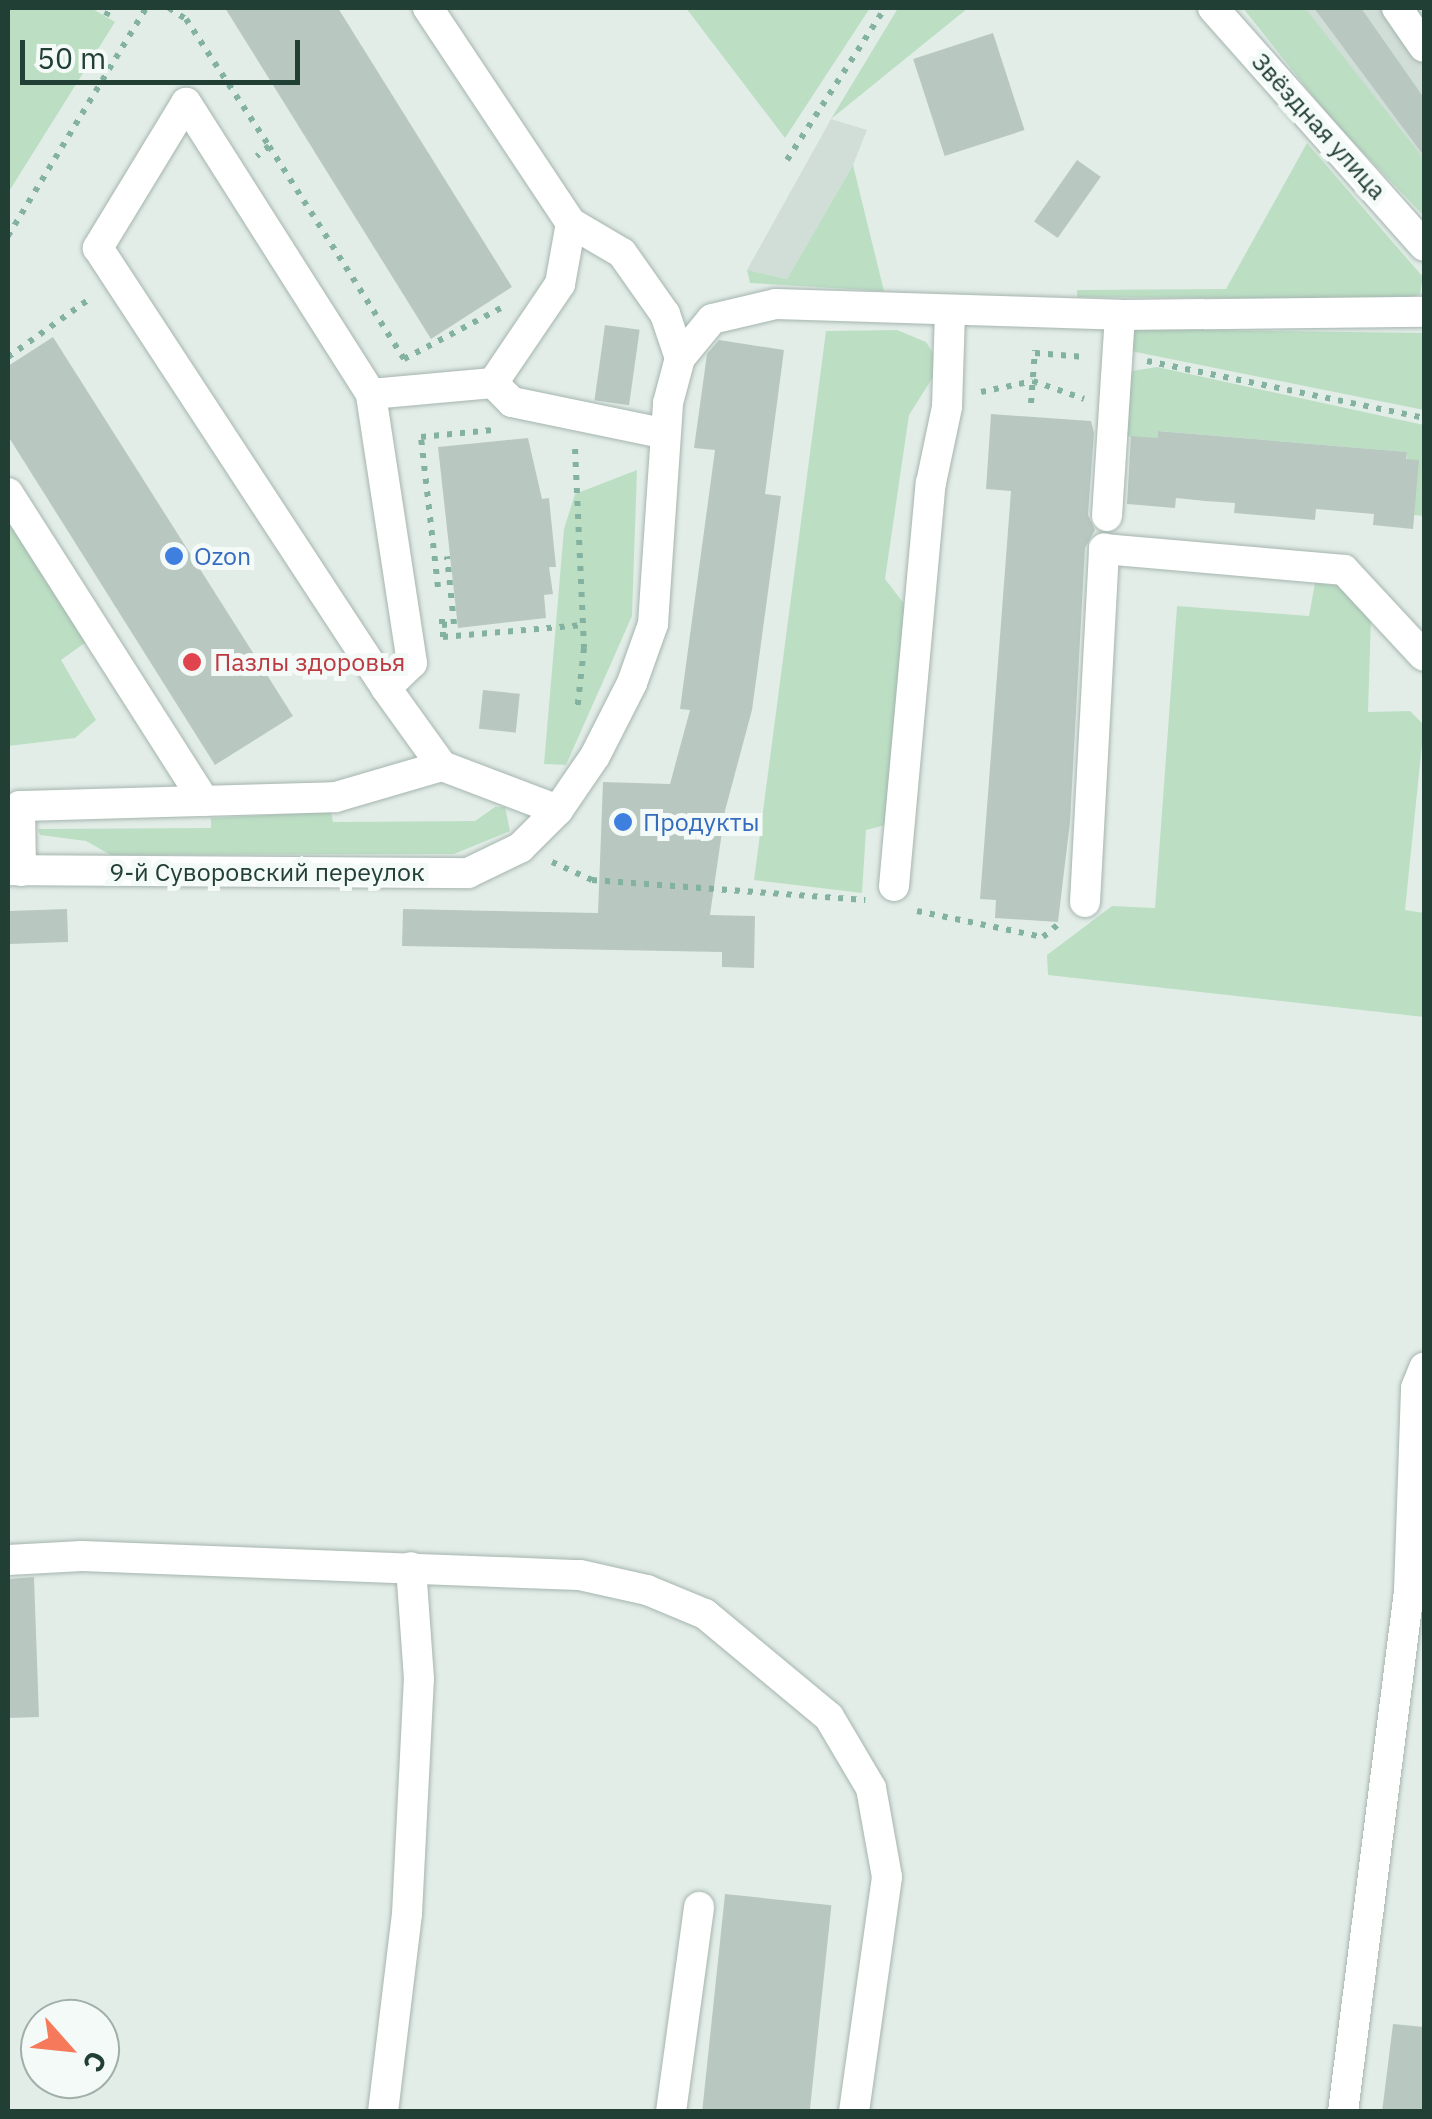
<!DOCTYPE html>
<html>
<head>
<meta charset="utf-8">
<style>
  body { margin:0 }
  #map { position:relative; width:1432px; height:2119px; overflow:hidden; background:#e3ede8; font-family:"IBM Plex Sans",sans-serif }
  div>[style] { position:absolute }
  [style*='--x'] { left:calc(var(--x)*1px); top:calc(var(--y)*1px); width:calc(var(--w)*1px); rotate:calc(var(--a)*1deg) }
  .built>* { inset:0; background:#d1ddd7 }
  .green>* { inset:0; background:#bcdfc4 }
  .building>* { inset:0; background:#b8c8c1; transform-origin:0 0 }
  .path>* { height:6px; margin-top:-3px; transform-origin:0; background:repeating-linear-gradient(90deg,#83b2a1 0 5px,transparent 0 13px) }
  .roads { filter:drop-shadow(0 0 2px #a5b5af) drop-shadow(0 0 2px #a5b5af) }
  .minor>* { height:30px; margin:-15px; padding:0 15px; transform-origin:15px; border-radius:15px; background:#fff }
  .dots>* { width:28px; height:28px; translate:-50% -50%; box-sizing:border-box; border:5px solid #f4faf7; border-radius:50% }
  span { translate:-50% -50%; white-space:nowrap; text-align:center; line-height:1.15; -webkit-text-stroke:10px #f4faf7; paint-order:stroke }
  .street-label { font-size:25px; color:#223f36 }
  .shop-label { font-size:25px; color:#366cbe }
  .left { translate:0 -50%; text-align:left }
  .health-label { font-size:25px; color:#be3a42 }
  .frame { position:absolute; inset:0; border:10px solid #223f36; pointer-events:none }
  .north { position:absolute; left:20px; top:1999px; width:100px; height:100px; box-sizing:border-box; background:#f4faf7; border:2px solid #a0afaa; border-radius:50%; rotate:117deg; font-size:28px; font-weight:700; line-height:40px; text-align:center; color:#223f36 }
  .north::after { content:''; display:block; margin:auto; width:35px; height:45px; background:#f5795a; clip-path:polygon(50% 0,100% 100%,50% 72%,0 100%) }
  .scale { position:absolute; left:20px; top:40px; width:280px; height:45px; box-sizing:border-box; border:5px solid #223f36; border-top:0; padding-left:12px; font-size:30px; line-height:35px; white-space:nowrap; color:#223f36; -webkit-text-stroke:8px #f4faf7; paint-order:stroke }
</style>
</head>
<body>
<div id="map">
  <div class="built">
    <div style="clip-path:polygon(1299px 8px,1424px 8px,1424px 163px,1409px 152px)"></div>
    <div style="clip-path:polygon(831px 119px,867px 130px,853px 165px,787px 279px,747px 270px)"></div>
  </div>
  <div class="green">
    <div style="clip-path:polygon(8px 8px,91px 8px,115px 22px,8px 193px)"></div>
    <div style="clip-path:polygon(686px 8px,870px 8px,785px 138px)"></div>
    <div style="clip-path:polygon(898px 8px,968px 8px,831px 119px)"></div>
    <div style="clip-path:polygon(1243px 8px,1305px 8px,1424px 159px,1424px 216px,1332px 120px)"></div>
    <div style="clip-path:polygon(1307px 143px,1423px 277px,1420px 294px,1407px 299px,1077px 297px,1077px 290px,1226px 289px)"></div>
    <div style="clip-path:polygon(853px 165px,884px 291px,750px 283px,747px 270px,787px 279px)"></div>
    <div style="clip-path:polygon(1134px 329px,1424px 333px,1424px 410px,1126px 350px)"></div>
    <div style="clip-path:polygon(897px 330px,926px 342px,936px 357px,935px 374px,909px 415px,885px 579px,905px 605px,889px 824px,866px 830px,862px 893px,754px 880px,826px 331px)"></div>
    <div style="clip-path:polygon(1157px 367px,1424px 425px,1424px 516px,1414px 515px,1406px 452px,1159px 431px,1158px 439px,1121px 436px,1126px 372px)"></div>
    <div style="clip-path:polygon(637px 470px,632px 616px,566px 765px,544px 764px,564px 529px,575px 494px)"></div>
    <div style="clip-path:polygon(8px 515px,86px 642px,61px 660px,96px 720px,75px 738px,8px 746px)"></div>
    <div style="clip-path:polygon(1315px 583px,1340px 586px,1371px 619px,1368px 712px,1410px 711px,1424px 725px,1405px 910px,1424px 913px,1424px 1017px,1048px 975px,1047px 955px,1112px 906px,1155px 908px,1177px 606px,1309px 616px)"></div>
    <div style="clip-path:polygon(495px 807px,505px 807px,510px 831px,454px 854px,111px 855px,86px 841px,40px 835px,38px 829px,211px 828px,211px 818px,331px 812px,333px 822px,475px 821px)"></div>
  </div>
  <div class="building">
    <div style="clip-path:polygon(225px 8px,338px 8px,512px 287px,431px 339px)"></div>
    <div style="clip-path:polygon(1314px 8px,1361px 8px,1424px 98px,1424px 156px)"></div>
    <div style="left:993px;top:33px;width:102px;height:84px;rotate:72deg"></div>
    <div style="left:1077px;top:160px;width:29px;height:75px;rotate:35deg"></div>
    <div style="left:605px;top:325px;width:35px;height:76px;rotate:8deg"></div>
    <div style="clip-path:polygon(53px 337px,293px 716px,215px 765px,8px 436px,8px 366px)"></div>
    <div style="clip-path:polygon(719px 340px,784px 350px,765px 494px,781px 496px,752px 710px,725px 811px,710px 915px,755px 916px,754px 968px,722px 967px,722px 952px,402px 946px,403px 909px,598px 913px,603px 782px,670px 784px,690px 710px,680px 709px,715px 450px,694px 448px,707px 354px)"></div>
    <div style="clip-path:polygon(991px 414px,1091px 421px,1094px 433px,1088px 515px,1095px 530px,1085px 548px,1070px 822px,1058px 922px,995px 918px,996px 900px,980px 899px,1011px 491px,986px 489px)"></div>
    <div style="clip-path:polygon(1158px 431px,1407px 452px,1406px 459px,1419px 460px,1413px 529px,1373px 525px,1374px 514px,1316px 509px,1315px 520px,1234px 513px,1235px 503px,1205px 501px,1176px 498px,1175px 508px,1127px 504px,1131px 436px,1158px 438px)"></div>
    <div style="clip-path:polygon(528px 438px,542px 499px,549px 498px,556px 567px,549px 567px,553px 594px,544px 595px,546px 618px,458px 628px,438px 447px)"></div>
    <div style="left:483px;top:690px;width:37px;height:39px;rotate:6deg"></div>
    <div style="left:67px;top:909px;width:33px;height:59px;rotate:88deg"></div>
    <div style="clip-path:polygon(34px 1577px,39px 1717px,8px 1718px,8px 1579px)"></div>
    <div style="left:725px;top:1894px;width:107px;height:219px;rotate:6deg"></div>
    <div style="clip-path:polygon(1393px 2024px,1424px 2027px,1424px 2112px,1382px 2112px)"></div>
  </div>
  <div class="path">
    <div style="--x:169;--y:8;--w:20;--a:33"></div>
    <div style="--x:186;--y:19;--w:152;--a:56.8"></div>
    <div style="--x:269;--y:146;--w:16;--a:140"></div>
    <div style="--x:106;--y:16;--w:9;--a:-63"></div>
    <div style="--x:269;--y:146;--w:252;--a:57.6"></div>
    <div style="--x:404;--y:359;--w:112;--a:-27.7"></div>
    <div style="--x:787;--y:160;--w:181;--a:-57.2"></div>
    <div style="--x:8;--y:236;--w:267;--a:-58.8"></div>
    <div style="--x:1035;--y:353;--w:50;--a:4.6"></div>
    <div style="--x:8;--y:357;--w:103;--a:-35.5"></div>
    <div style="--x:1147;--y:361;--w:283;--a:11.6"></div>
    <div style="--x:981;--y:392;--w:53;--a:-11.9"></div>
    <div style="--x:1033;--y:381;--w:54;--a:19.4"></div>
    <div style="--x:1031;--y:403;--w:53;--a:-85.7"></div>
    <div style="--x:575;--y:449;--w:199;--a:87.4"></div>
    <div style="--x:584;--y:648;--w:63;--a:96.3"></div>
    <div style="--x:438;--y:587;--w:151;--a:-96.5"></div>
    <div style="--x:421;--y:437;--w:72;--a:-5.6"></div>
    <div style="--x:442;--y:619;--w:6;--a:90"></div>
    <div style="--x:442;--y:625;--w:12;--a:-5"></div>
    <div style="--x:454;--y:624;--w:68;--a:-95.9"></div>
    <div style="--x:443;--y:632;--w:5;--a:90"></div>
    <div style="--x:443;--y:637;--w:141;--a:-4.9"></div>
    <div style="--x:552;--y:862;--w:44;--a:24.2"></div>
    <div style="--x:592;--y:880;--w:274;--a:4.2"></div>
    <div style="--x:917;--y:911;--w:129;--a:11.7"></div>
    <div style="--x:1043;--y:937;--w:23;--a:-40"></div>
  </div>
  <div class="roads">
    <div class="minor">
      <div style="--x:428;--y:8;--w:258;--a:56.4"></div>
      <div style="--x:571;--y:223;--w:62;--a:100.2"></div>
      <div style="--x:560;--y:284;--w:120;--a:124.1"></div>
      <div style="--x:1213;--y:8;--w:318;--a:48.4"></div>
      <div style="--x:1397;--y:8;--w:47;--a:55.3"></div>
      <div style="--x:571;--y:223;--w:59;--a:30.5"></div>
      <div style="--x:622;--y:253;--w:75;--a:54.8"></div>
      <div style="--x:665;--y:314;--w:46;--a:71.2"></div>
      <div style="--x:371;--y:394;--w:345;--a:-122.4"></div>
      <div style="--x:186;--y:103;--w:170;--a:121.3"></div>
      <div style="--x:98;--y:248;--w:526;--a:56.79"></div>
      <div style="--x:8;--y:493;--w:365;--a:57.5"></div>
      <div style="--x:1107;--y:516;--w:201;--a:-86.3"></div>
      <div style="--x:558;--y:810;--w:124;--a:-159.2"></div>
      <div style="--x:442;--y:766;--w:96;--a:-125.7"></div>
      <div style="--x:386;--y:688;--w:36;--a:-44"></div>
      <div style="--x:412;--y:663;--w:272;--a:-98.7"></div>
      <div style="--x:371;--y:394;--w:122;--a:-5.2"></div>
      <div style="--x:493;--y:383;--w:27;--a:45"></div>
      <div style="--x:512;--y:402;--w:153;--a:11.7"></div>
      <div style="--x:8;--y:870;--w:460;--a:0.4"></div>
      <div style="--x:468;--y:873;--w:58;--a:-25.7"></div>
      <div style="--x:520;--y:848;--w:54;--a:-45"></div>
      <div style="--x:558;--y:810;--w:65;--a:-55.6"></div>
      <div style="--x:595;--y:756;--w:82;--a:-63.1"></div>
      <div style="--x:632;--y:683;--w:63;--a:-70.4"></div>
      <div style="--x:653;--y:624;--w:222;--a:-86.1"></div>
      <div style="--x:668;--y:403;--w:47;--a:-75.1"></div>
      <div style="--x:680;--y:358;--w:50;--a:-50.6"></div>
      <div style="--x:712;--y:319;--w:66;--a:-13.2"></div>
      <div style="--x:776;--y:304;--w:344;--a:1.8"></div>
      <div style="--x:1120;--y:315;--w:304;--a:-0.6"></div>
      <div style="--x:21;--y:871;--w:65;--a:-90.9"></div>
      <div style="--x:20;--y:806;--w:316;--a:-1.6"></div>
      <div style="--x:336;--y:797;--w:110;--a:-16.3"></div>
      <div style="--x:894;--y:886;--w:405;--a:-84.8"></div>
      <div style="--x:931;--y:483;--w:78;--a:-78.1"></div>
      <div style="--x:947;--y:407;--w:96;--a:-88.2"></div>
      <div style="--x:1085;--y:902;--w:354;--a:-86.9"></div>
      <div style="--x:1104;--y:549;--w:241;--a:5"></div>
      <div style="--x:1344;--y:570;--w:117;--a:47.1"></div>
      <div style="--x:8;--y:1560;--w:74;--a:-3.1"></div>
      <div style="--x:82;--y:1556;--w:498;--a:2.2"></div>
      <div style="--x:580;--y:1575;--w:69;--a:12.6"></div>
      <div style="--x:647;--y:1590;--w:63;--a:22.5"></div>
      <div style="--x:705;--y:1614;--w:161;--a:39.7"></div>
      <div style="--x:829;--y:1717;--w:82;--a:59.4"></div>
      <div style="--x:871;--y:1788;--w:90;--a:79.8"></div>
      <div style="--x:887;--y:1877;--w:237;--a:98"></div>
      <div style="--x:383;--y:2112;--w:199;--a:-83.1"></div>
      <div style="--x:407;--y:1914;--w:235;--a:-87.1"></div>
      <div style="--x:419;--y:1679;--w:112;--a:-94.1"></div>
      <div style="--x:671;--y:2112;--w:207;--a:-82.2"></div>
      <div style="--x:1343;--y:2112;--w:525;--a:-82.78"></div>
      <div style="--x:1409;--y:1591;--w:203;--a:-88"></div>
      <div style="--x:1416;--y:1388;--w:22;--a:-68"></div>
    </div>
  </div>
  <div class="dots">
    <div style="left:174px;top:556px;background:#3f7fe0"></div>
    <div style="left:192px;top:662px;background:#e0444e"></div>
    <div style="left:623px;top:822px;background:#3f7fe0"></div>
  </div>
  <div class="street-label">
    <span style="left:1319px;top:126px;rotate:48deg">Звёздная улица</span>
    <span style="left:267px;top:872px">9-й Суворовский переулок</span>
  </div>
  <div class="shop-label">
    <span class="left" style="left:194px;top:556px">Ozon</span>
    <span class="left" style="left:643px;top:822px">Продукты</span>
  </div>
  <div class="health-label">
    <span class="left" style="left:214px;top:662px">Пазлы здоровья</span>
  </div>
  <div class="frame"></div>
  <div class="north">С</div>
  <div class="scale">50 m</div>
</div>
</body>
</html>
